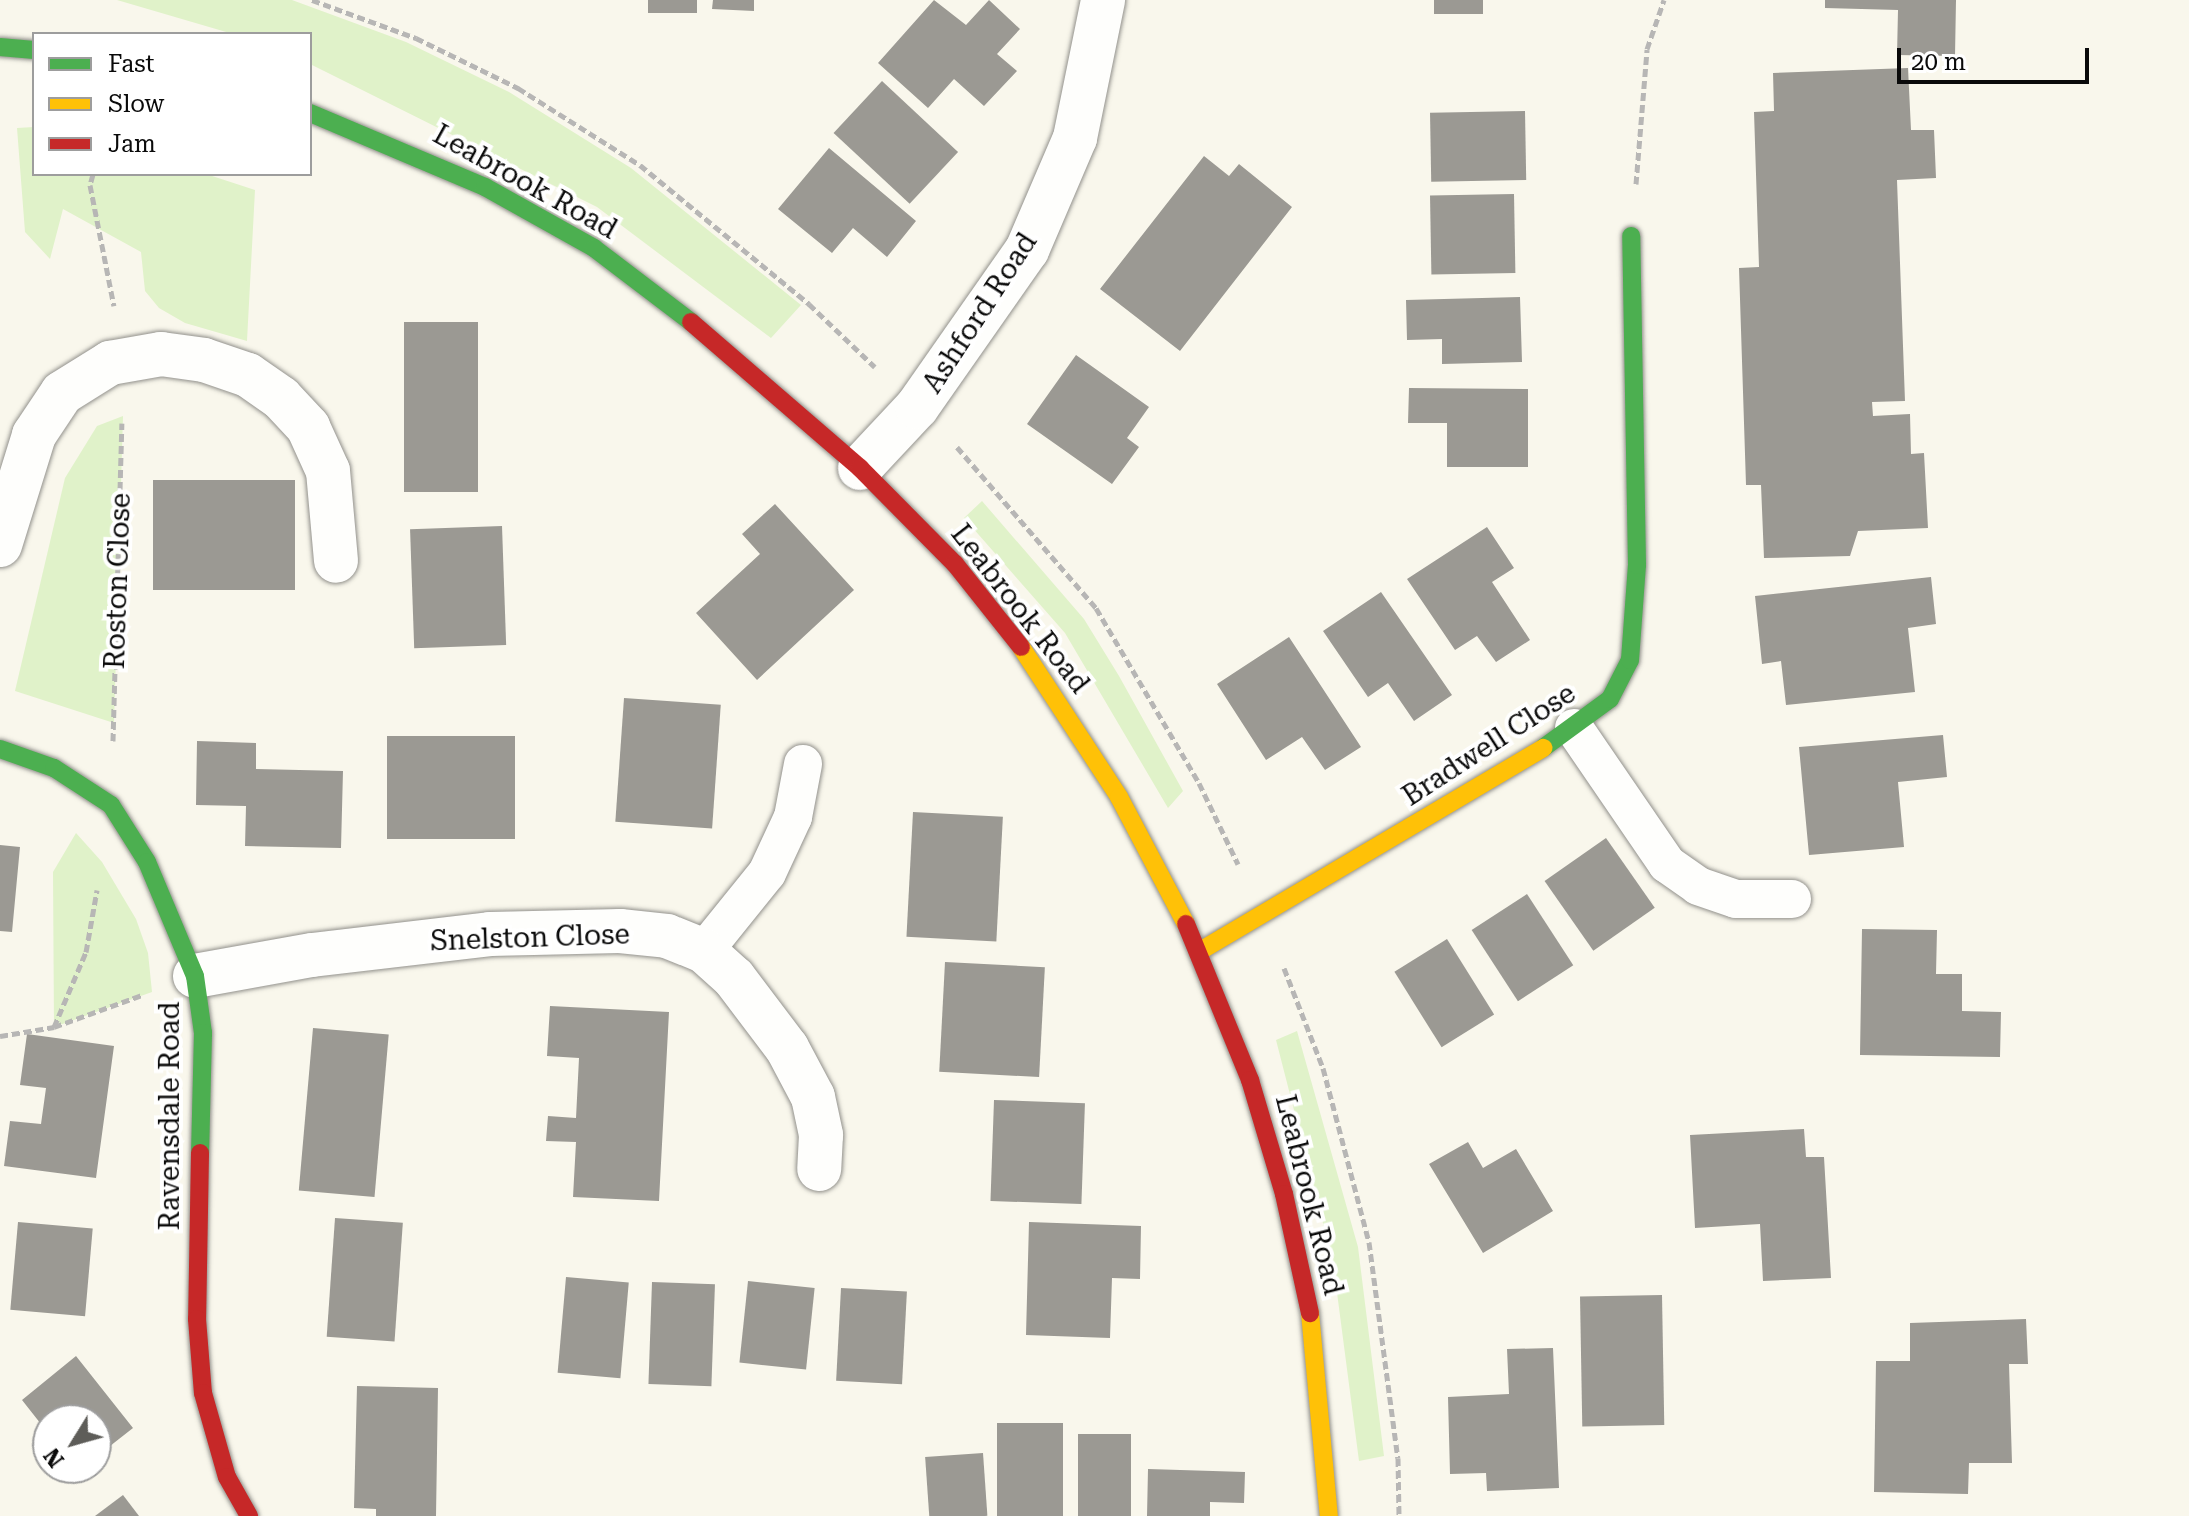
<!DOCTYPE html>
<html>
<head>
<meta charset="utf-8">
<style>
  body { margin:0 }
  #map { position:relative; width:2189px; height:1516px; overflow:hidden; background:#f9f7ec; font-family:"Roboto Serif",serif }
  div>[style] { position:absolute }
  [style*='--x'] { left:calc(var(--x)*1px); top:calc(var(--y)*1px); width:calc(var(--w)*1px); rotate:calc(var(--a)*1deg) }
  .green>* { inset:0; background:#e0f2c9 }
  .building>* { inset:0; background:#9b9993; transform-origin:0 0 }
  .path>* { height:5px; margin-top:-2.5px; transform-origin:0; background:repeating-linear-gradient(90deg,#b7b6b5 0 8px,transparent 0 12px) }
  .roads { filter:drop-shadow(0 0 2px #92918c) drop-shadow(0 0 2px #92918c) }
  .lane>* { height:38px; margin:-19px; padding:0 19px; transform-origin:19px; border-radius:19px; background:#fefefc }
  .street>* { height:44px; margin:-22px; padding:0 22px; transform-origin:22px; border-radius:22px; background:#fefefc }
  .fast>* { height:18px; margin:-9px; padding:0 9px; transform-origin:9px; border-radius:9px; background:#4caf50 }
  .slow>* { height:18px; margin:-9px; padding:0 9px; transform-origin:9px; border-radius:9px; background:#ffc107 }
  .jam>* { height:18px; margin:-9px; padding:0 9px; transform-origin:9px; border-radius:9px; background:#c62828 }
  span { translate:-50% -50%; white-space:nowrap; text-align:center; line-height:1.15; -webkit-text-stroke:8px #fff; paint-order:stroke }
  .street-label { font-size:28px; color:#0a0a0a }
  .legend { position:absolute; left:32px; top:32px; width:280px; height:144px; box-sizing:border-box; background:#fff; border:2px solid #9d9d9d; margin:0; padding:10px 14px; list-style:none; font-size:24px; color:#0a0a0a }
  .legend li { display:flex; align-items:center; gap:16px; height:40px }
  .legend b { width:40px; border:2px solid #9d9d9d }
  .north { position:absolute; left:32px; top:1404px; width:80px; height:80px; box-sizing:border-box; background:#fff; border:2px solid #9d9d9d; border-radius:50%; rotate:233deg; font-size:22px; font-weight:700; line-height:32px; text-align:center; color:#0a0a0a }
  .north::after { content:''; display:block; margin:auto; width:28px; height:36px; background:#5e5d59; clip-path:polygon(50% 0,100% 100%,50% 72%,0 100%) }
  .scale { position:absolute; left:1897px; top:48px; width:192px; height:36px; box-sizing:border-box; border:4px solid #0a0a0a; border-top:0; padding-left:10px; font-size:24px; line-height:28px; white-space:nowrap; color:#0a0a0a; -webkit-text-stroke:6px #fff; paint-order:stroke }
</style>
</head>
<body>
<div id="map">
  <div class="green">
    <div style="clip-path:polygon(117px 0,292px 0,406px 42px,509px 92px,631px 168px,801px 305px,771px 338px,597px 207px,310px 64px,310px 34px,233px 34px)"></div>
    <div style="clip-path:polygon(34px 127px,34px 174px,206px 174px,255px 190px,247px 341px,185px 323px,159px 308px,145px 291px,141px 252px,63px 209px,50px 259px,25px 232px,17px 128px)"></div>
    <div style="clip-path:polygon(123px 416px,114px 723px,15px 691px,65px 478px,97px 426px)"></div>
    <div style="clip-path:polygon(982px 501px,1084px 619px,1119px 676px,1183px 791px,1168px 808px,1065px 633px,964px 518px)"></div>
    <div style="clip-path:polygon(76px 833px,102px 862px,136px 919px,148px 953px,152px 992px,54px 1027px,53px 872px)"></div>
    <div style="clip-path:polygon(1297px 1031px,1358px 1247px,1384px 1456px,1359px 1461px,1333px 1262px,1276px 1040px)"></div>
  </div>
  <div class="building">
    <div style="left:648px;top:0;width:49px;height:13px"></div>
    <div style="clip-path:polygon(713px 0,754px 0,754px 11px,712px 9px)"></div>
    <div style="clip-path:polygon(934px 0,966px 25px,989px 0,1020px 29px,997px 54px,1017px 71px,984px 106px,954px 79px,928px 108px,878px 63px)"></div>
    <div style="left:1434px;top:0;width:49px;height:14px"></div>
    <div style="clip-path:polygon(1825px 0,1956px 0,1955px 56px,1897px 55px,1898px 10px,1825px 8px)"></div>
    <div style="clip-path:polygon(1908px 68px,1911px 130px,1934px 130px,1936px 178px,1897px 180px,1905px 401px,1872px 402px,1873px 416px,1910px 414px,1911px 454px,1924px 453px,1928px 528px,1858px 531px,1850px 556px,1764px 558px,1761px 485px,1746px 485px,1739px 268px,1759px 267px,1754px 112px,1774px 111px,1773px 73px)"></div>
    <div style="left:882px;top:81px;width:104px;height:71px;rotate:43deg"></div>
    <div style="left:1525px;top:111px;width:69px;height:95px;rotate:89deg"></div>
    <div style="clip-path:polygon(829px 148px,916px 221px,887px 257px,853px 228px,832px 253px,778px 209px)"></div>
    <div style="clip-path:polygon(1204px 156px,1229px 176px,1239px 164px,1292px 207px,1180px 351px,1100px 289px)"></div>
    <div style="left:1514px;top:194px;width:79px;height:84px;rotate:89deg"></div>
    <div style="clip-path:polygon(1520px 297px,1522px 362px,1442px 364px,1442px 339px,1407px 340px,1406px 300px)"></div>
    <div style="left:404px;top:322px;width:74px;height:170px"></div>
    <div style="clip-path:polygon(1076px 355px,1149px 407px,1127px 438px,1139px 447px,1112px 484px,1027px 424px)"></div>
    <div style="clip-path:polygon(1409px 388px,1528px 389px,1528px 467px,1447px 467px,1447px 423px,1408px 423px)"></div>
    <div style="left:295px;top:480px;width:110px;height:142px;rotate:90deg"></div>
    <div style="clip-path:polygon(775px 504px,854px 590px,757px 680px,696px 613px,760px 554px,742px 534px)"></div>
    <div style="left:502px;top:526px;width:119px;height:92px;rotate:88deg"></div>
    <div style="clip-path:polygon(1487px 527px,1514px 568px,1492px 582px,1530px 640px,1496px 662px,1477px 636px,1455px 650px,1407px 579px)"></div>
    <div style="clip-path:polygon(1931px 577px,1936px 624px,1908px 628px,1915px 692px,1786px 705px,1781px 661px,1762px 664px,1755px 596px)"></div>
    <div style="clip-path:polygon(1381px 592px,1452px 695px,1414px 721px,1388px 683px,1368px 697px,1323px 631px)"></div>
    <div style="clip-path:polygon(1289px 637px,1361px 747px,1325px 770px,1302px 737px,1266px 760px,1217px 684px)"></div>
    <div style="left:624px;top:698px;width:97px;height:124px;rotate:4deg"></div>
    <div style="clip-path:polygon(1943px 735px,1947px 777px,1898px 782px,1904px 847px,1809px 855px,1799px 747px)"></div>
    <div style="left:387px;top:736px;width:128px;height:103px"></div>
    <div style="clip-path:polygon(197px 741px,256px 743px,256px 769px,343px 771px,341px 848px,245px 846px,246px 806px,196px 805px)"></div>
    <div style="left:913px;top:812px;width:90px;height:125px;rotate:3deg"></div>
    <div style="left:1606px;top:838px;width:85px;height:75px;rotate:55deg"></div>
    <div style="clip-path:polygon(0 845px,20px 847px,12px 932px,0 931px)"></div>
    <div style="left:1527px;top:894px;width:85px;height:66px;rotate:57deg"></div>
    <div style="clip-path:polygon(1862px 929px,1937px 930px,1936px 974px,1962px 974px,1962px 1011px,2001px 1012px,2000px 1057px,1860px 1055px)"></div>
    <div style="left:1447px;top:939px;width:89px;height:62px;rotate:58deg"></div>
    <div style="left:945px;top:962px;width:100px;height:110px;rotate:3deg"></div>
    <div style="clip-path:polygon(550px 1006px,669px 1012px,659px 1201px,573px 1197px,576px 1142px,546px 1141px,548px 1116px,576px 1118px,579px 1058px,547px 1056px)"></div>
    <div style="left:313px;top:1028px;width:76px;height:163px;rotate:5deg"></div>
    <div style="clip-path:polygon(27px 1034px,114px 1046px,96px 1178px,4px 1166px,10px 1121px,41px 1124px,46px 1088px,20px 1085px)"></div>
    <div style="left:994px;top:1100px;width:91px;height:101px;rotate:2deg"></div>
    <div style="clip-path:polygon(1804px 1129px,1806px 1157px,1824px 1157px,1831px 1278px,1763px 1281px,1760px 1224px,1695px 1228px,1690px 1135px)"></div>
    <div style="clip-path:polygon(1468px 1142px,1483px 1168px,1516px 1149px,1553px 1211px,1483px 1253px,1429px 1164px)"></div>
    <div style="left:335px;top:1218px;width:68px;height:119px;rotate:4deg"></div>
    <div style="left:18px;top:1222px;width:75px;height:88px;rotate:5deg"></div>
    <div style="clip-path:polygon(1029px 1222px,1141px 1226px,1140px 1279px,1112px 1278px,1110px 1338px,1026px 1335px)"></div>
    <div style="left:566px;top:1277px;width:63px;height:96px;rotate:5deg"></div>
    <div style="left:748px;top:1281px;width:67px;height:82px;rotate:6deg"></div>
    <div style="left:652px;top:1282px;width:63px;height:102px;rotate:2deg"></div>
    <div style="left:841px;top:1288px;width:66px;height:93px;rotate:3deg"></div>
    <div style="left:1662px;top:1295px;width:130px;height:82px;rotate:89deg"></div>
    <div style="clip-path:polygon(2026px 1319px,2028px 1364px,2009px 1364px,2012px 1463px,1969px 1463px,1968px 1494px,1874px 1492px,1876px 1361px,1910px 1361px,1910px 1323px)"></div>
    <div style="clip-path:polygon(1553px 1348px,1559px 1488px,1487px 1491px,1486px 1473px,1450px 1474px,1448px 1397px,1509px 1394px,1507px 1349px)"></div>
    <div style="clip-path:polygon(76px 1356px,133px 1428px,96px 1457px,96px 1420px,48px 1420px,48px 1433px,22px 1400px)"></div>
    <div style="clip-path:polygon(357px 1386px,438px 1388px,436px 1516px,376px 1516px,376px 1509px,354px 1508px)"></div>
    <div style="left:997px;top:1423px;width:66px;height:93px"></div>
    <div style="left:1078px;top:1434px;width:53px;height:82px"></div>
    <div style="left:983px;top:1453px;width:63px;height:58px;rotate:86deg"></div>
    <div style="clip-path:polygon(1148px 1469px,1245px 1472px,1244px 1503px,1210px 1502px,1210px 1516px,1147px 1516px)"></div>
    <div style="clip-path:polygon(123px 1495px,139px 1516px,95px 1516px)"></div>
  </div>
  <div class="path">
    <div style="--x:312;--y:0;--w:111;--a:20.1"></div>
    <div style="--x:416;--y:38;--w:114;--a:26.1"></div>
    <div style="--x:518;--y:88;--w:144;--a:32.3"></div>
    <div style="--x:640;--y:165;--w:219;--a:39.4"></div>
    <div style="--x:809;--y:304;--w:91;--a:43.7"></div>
    <div style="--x:93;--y:174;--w:11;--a:105"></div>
    <div style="--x:90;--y:185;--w:123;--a:78.8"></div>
    <div style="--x:1636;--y:184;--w:135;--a:-85.3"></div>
    <div style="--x:1647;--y:49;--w:52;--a:-70.9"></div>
    <div style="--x:957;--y:447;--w:213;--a:49.2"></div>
    <div style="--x:1096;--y:608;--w:203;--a:59.5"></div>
    <div style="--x:1199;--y:783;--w:90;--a:64.3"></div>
    <div style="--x:113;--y:741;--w:318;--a:-88.4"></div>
    <div style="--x:1284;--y:968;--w:107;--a:68.7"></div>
    <div style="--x:1323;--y:1068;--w:180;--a:75.2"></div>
    <div style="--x:1369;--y:1242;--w:218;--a:82.4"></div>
    <div style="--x:1398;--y:1458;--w:58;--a:89"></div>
    <div style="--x:54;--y:1027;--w:82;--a:-66.9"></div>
    <div style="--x:86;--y:952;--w:63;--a:-79.9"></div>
    <div style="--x:0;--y:1036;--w:55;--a:-9.5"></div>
    <div style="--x:54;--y:1027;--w:94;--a:-20"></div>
  </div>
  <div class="roads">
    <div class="lane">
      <div style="--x:1574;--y:728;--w:165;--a:55.6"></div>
      <div style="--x:1667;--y:864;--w:38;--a:35"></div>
      <div style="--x:1698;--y:886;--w:40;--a:18.9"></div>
      <div style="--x:1736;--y:899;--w:56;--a:0"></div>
      <div style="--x:704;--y:951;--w:100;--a:-51.1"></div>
      <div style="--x:767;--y:873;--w:62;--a:-65.1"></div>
      <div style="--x:793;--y:817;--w:54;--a:-79.3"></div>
    </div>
    <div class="street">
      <div style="--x:860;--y:468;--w:83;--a:-46.9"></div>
      <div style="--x:917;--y:407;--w:192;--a:-55"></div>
      <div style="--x:1027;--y:250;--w:122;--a:-66.8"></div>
      <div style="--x:1075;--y:138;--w:141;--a:-78.5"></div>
      <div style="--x:0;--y:545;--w:115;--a:-72.8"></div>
      <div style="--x:34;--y:435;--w:50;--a:-56.3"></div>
      <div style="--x:62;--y:393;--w:57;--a:-32"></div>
      <div style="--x:110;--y:363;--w:52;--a:-10"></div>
      <div style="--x:161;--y:354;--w:43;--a:7.9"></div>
      <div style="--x:204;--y:360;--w:46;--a:18.8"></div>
      <div style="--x:248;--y:375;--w:40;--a:34.9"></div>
      <div style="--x:281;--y:398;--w:40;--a:47"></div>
      <div style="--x:308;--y:427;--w:48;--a:65.6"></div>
      <div style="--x:328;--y:471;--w:90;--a:84.9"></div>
      <div style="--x:195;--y:976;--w:119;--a:-10.2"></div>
      <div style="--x:312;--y:955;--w:179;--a:-6.7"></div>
      <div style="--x:490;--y:934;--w:130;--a:-1.3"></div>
      <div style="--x:620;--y:931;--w:47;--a:6.1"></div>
      <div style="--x:667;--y:936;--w:40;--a:22"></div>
      <div style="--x:704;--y:951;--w:40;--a:42"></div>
      <div style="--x:734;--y:978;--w:88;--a:52.9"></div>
      <div style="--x:787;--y:1048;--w:55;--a:62"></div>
      <div style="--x:813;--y:1097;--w:39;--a:78"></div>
      <div style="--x:821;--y:1135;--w:34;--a:93"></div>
    </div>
    <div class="fast">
      <div style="--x:0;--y:47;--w:34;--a:5"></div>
      <div style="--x:310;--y:113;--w:190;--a:22.9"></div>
      <div style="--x:485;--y:187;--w:125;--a:29.2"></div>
      <div style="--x:594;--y:248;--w:122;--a:37.3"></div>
      <div style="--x:1543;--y:748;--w:83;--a:-36.2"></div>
      <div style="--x:1610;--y:699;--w:44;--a:-62.9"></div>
      <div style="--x:1630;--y:660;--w:95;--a:-85.8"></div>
      <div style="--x:1637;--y:565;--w:329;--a:-91"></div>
      <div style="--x:0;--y:749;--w:57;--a:19.4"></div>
      <div style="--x:54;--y:768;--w:68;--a:33"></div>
      <div style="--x:111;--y:805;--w:67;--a:57.7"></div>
      <div style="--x:147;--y:862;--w:124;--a:67.2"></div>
      <div style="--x:195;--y:976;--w:58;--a:82"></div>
      <div style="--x:203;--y:1033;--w:120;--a:91.4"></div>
    </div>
    <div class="slow">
      <div style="--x:1021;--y:647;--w:179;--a:56.8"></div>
      <div style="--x:1119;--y:797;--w:144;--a:62.2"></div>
      <div style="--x:1200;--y:951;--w:399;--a:-30.6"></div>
      <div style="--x:1310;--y:1313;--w:204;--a:84.7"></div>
    </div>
    <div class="jam">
      <div style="--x:691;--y:322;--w:223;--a:40.8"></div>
      <div style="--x:860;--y:468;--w:135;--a:45.3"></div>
      <div style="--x:955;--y:564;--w:106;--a:51.5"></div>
      <div style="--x:1186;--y:924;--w:169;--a:67.7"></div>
      <div style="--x:1250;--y:1080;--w:119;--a:73.4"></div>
      <div style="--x:1284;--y:1194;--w:122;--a:77.7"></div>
      <div style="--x:200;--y:1153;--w:166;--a:91"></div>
      <div style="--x:197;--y:1319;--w:74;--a:85.4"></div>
      <div style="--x:203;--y:1393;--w:87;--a:74.1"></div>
      <div style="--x:227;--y:1477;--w:45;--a:60.6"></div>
    </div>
  </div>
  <div class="street-label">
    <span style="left:525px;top:182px;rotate:29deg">Leabrook Road</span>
    <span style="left:980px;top:313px;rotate:-57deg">Ashford Road</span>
    <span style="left:118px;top:581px;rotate:-88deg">Roston Close</span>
    <span style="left:1020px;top:609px;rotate:52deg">Leabrook Road</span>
    <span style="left:1489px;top:745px;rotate:-33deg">Bradwell Close</span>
    <span style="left:530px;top:938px;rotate:-2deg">Snelston Close</span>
    <span style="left:170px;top:1116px;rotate:-90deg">Ravensdale Road</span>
    <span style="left:1309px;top:1195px;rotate:76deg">Leabrook Road</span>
  </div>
  <ul class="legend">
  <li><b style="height:10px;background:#4caf50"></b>Fast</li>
  <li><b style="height:10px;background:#ffc107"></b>Slow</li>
  <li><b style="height:10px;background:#c62828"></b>Jam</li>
  </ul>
  <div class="north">N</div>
  <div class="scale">20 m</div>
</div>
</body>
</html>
